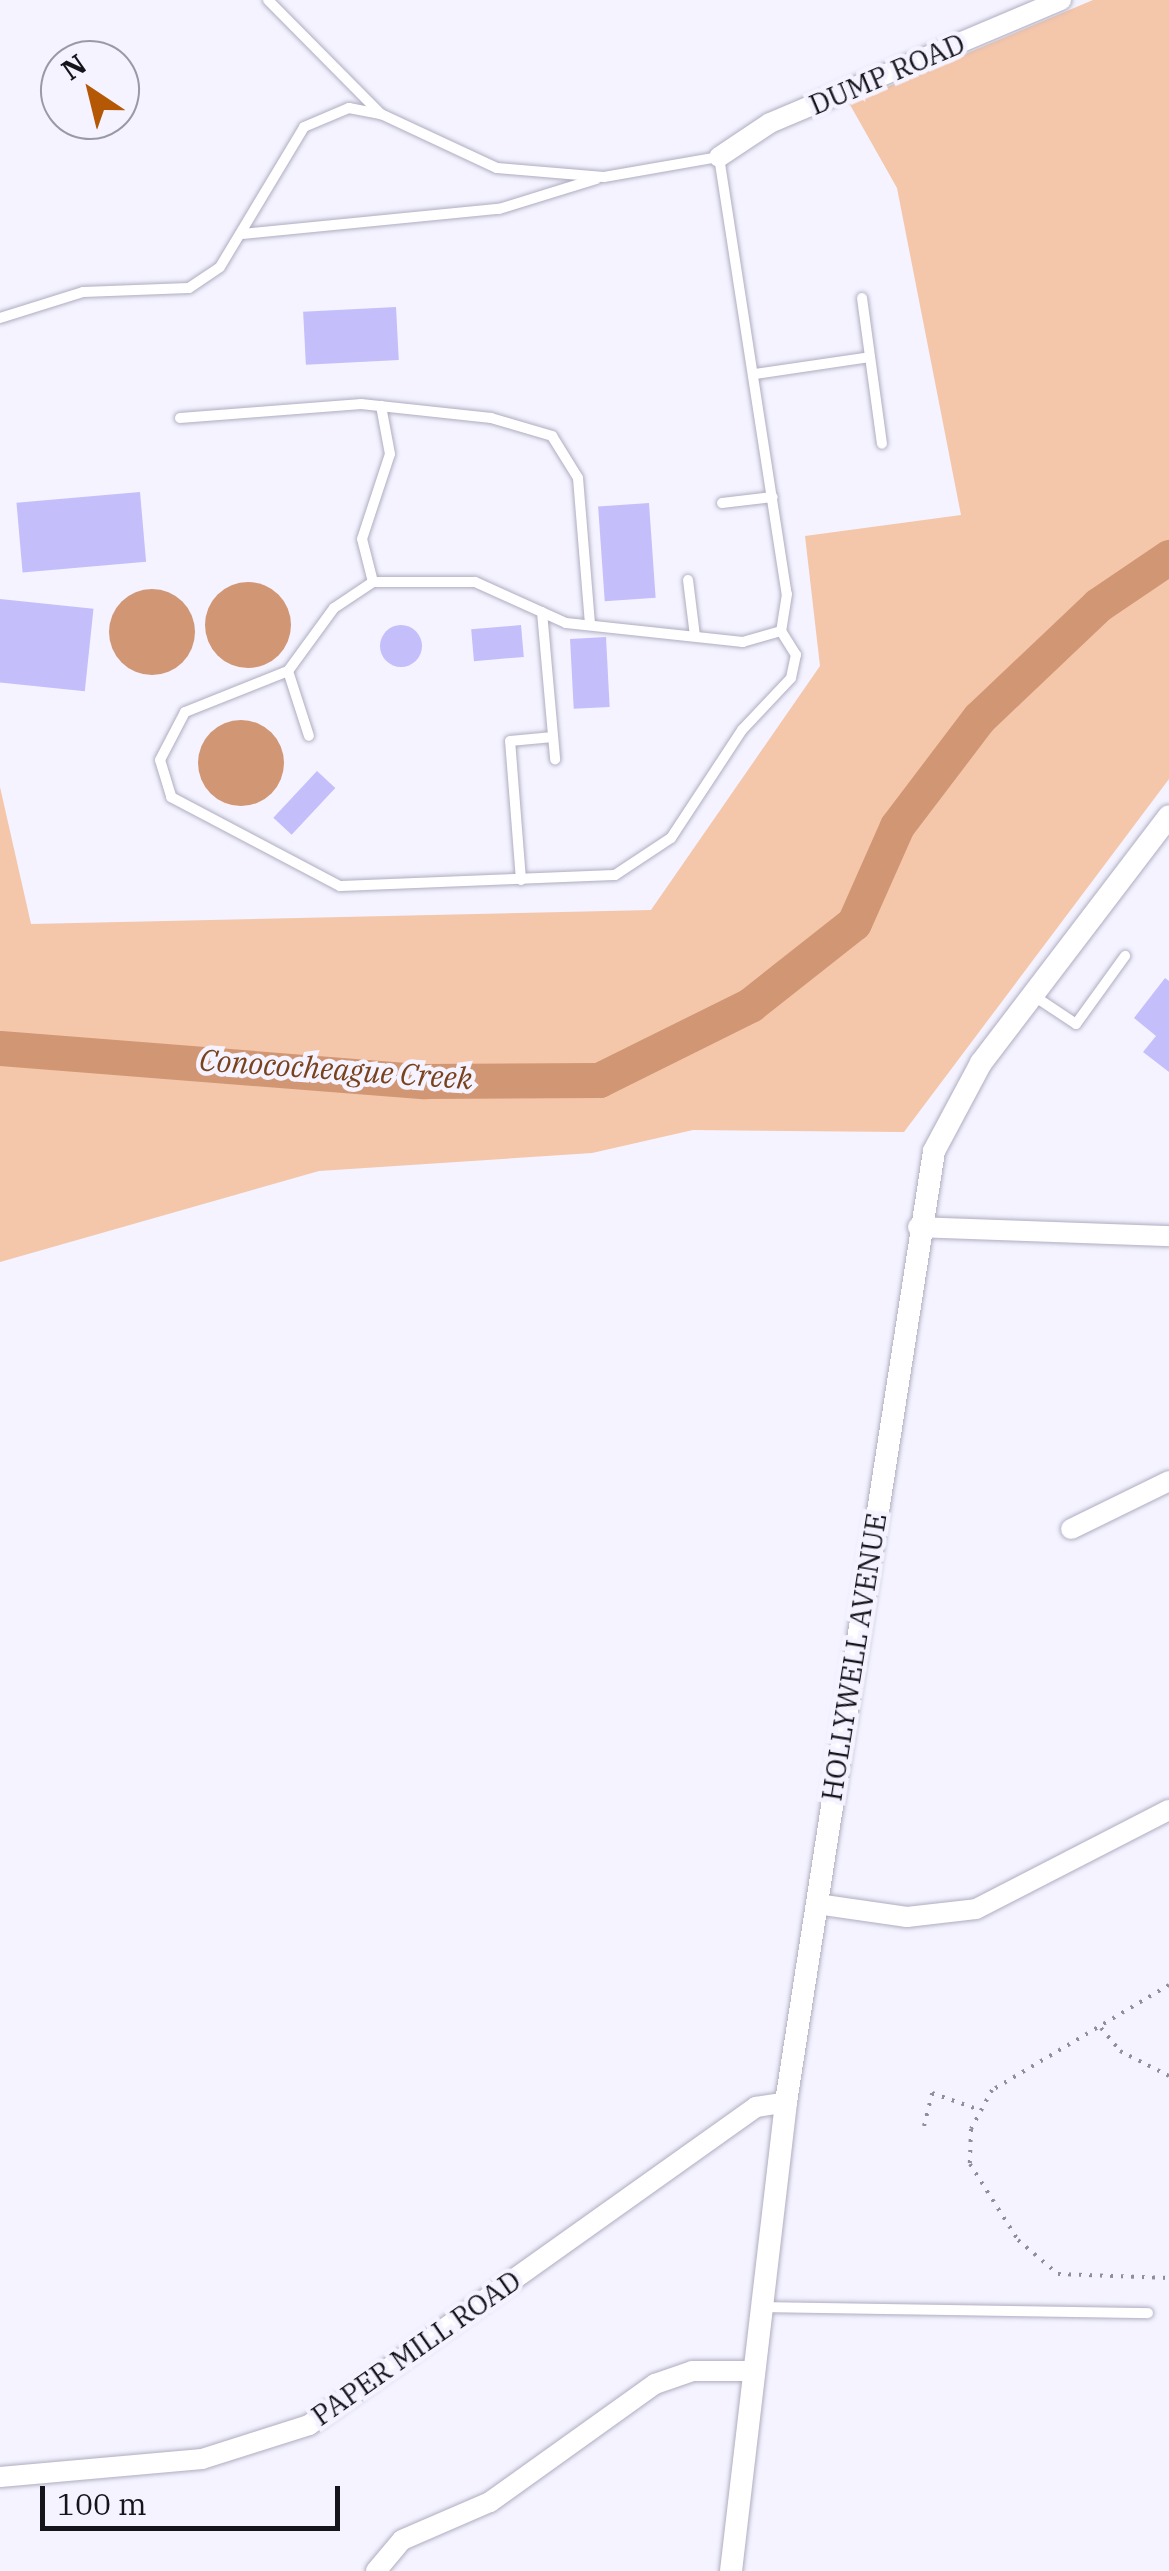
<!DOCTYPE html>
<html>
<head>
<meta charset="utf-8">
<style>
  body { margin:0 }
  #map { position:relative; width:1169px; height:2571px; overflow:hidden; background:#f4f3ff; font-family:"IBM Plex Serif",serif }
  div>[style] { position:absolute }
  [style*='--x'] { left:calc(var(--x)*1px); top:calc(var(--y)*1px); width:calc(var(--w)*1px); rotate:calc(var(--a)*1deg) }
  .green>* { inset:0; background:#f4c6aa }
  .water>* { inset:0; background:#d19673 }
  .round { border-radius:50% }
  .river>* { height:35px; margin:-17.5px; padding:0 17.5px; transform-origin:17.5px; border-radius:17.5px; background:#d19673 }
  .building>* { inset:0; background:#c4befb; transform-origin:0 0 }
  .path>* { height:4px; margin-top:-2px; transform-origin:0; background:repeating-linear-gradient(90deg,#908f99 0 2.5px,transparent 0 10.5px) }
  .roads { filter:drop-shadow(0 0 2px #afadc0) drop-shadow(0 0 2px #afadc0) }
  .service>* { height:10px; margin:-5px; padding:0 5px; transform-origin:5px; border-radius:5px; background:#fff }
  .minor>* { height:20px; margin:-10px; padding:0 10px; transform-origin:10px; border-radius:10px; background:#fff }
  .tertiary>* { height:22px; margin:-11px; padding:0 11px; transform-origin:11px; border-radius:11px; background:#fff }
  span { translate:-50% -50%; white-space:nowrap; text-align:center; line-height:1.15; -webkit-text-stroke:9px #f4f3ff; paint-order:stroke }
  .street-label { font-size:28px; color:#15141b }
  .water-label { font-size:30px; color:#79421c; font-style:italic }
  .north { position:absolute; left:40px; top:40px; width:100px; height:100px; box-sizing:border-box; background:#f4f3ff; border:2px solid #9b9aa4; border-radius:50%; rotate:325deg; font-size:28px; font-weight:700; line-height:40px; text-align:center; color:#15141b }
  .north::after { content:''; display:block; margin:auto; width:35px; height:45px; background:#b55805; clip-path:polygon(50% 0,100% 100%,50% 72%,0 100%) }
  .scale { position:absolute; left:40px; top:2486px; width:300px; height:45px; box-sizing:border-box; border:5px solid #15141b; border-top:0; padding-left:12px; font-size:30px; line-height:35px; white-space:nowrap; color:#15141b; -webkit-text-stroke:8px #f4f3ff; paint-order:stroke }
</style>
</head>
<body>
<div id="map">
  <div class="green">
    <div style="clip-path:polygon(1093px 0,1169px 0,1169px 779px,904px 1132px,693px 1130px,592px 1153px,319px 1171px,0 1262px,0 787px,31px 924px,651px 910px,820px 666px,805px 536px,961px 515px,897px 188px,849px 103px)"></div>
  </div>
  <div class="water">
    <div class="round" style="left:205px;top:582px;width:86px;height:86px"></div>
    <div class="round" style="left:109px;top:589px;width:86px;height:86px"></div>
    <div class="round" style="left:198px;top:720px;width:86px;height:86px"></div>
  </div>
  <div class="river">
    <div style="--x:0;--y:1048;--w:425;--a:4.5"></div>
    <div style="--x:424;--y:1081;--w:175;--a:-0.3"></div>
    <div style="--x:599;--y:1080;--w:169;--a:-26.4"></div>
    <div style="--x:750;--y:1005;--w:132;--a:-38.3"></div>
    <div style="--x:854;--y:923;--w:106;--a:-66.1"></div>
    <div style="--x:897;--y:826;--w:136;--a:-52.8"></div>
    <div style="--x:979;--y:718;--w:164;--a:-43.5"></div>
    <div style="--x:1098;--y:605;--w:86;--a:-34.1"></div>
  </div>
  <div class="building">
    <div style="left:396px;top:307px;width:53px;height:93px;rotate:87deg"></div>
    <div style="left:140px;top:492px;width:70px;height:124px;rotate:85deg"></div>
    <div style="left:649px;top:503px;width:95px;height:51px;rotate:86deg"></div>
    <div style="left:0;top:599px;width:94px;height:83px;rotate:6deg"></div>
    <div class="round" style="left:380px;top:625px;width:42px;height:42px"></div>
    <div style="left:521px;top:625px;width:32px;height:50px;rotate:85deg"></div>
    <div style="left:606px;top:637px;width:70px;height:36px;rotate:87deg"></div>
    <div style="left:317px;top:771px;width:25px;height:64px;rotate:43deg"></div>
    <div style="clip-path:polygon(1165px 978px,1169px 981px,1169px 1072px,1143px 1052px,1156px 1036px,1134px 1018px)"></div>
  </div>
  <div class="path">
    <div style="--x:1169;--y:1985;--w:206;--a:149.3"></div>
    <div style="--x:992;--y:2090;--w:44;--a:118.3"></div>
    <div style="--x:971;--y:2129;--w:35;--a:92"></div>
    <div style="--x:970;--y:2164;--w:90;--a:57.7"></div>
    <div style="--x:1018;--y:2240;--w:52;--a:40.4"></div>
    <div style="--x:1058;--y:2274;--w:111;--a:2.1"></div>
    <div style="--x:1101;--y:2028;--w:30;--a:50"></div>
    <div style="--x:1120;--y:2051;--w:55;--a:27"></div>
    <div style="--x:924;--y:2126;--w:34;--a:-76"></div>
    <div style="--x:932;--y:2093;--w:48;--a:19.6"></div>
  </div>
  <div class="roads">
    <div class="service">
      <div style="--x:268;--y:0;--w:161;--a:45.3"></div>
      <div style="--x:381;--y:114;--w:128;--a:25"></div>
      <div style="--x:497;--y:168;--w:107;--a:4.8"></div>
      <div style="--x:604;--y:177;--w:117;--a:-9.9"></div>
      <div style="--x:719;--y:157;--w:442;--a:81.2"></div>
      <div style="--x:787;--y:594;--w:37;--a:99"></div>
      <div style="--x:781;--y:631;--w:40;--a:164"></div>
      <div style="--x:743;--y:642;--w:178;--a:-173.9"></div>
      <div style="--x:566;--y:623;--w:100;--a:-155.7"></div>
      <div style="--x:475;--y:582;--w:102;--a:180"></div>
      <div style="--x:373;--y:582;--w:47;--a:146.3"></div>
      <div style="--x:334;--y:608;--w:78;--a:126.1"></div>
      <div style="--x:288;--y:671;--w:111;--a:158.3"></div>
      <div style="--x:185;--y:712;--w:54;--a:117.5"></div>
      <div style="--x:160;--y:760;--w:39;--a:73"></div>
      <div style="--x:171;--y:797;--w:191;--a:27.8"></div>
      <div style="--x:340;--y:886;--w:275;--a:-2.3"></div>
      <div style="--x:615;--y:875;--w:67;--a:-33.5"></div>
      <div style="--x:671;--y:838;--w:129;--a:-56.7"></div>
      <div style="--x:742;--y:730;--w:71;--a:-46.7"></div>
      <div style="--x:791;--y:678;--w:24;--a:-78"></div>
      <div style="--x:796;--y:655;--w:28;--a:-122"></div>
      <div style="--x:242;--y:234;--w:258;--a:-5.6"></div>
      <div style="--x:499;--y:209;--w:102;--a:-17.2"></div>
      <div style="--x:862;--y:298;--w:147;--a:82.2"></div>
      <div style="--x:0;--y:318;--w:87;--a:-17.4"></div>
      <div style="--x:83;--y:292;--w:106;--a:-2.2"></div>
      <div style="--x:189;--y:288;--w:37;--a:-34"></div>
      <div style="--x:220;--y:267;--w:163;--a:-59"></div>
      <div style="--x:304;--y:127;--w:49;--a:-22.9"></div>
      <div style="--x:349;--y:108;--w:32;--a:11"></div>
      <div style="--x:755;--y:374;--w:116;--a:-8.4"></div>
      <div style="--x:180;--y:418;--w:182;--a:-4.4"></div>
      <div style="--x:361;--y:404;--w:131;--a:6.1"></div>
      <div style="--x:491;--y:418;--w:64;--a:16.4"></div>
      <div style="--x:552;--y:436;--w:49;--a:58.2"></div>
      <div style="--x:578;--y:478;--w:146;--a:85.3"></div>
      <div style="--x:722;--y:503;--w:51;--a:-6.7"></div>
      <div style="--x:688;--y:580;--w:56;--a:82.9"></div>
      <div style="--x:373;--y:582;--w:44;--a:-104.3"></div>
      <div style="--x:362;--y:539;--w:89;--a:-71.8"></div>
      <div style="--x:390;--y:454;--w:49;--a:-100.6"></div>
      <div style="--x:542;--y:612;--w:148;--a:84.9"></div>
      <div style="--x:288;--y:671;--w:68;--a:72.1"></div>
      <div style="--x:521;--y:880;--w:139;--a:-94.5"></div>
      <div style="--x:510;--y:741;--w:43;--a:-5.3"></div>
      <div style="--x:1031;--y:994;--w:54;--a:33.7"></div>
      <div style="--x:1076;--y:1024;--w:84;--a:-54.2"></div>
      <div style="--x:763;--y:2307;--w:385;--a:0.9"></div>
    </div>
    <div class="minor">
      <div style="--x:719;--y:157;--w:61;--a:-33.7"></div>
      <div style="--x:770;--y:123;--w:316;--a:-22.9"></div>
      <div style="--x:918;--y:1227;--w:251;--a:2.1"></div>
      <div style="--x:1071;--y:1529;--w:109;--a:-26.1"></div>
      <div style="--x:817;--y:1904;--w:91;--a:8.2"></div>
      <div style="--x:907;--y:1917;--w:69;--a:-6.6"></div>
      <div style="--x:976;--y:1909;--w:217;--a:-27.2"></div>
      <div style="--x:0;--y:2477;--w:203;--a:-5.1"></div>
      <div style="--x:202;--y:2459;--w:112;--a:-17.6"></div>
      <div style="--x:309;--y:2425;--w:549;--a:-35.43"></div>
      <div style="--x:756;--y:2107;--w:30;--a:-9"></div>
      <div style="--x:376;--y:2571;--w:40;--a:-50"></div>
      <div style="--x:402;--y:2540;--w:96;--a:-23.4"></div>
      <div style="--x:490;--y:2502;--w:203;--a:-35.6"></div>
      <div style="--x:655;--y:2384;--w:39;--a:-19"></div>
      <div style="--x:692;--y:2371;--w:59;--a:0"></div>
    </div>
    <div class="tertiary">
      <div style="--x:731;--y:2571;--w:472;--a:-83.3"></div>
      <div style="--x:786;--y:2102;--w:962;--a:-81.15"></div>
      <div style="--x:934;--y:1151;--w:100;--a:-61.9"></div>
      <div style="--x:981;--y:1063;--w:310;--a:-52.7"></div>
    </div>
  </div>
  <div class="street-label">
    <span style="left:887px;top:74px;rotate:-23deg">DUMP ROAD</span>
    <span style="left:854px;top:1657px;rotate:-81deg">HOLLYWELL AVENUE</span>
    <span style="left:416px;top:2348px;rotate:-35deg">PAPER MILL ROAD</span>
  </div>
  <div class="water-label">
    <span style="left:336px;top:1069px;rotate:4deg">Conococheague Creek</span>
  </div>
  <div class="north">N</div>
  <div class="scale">100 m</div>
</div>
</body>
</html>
